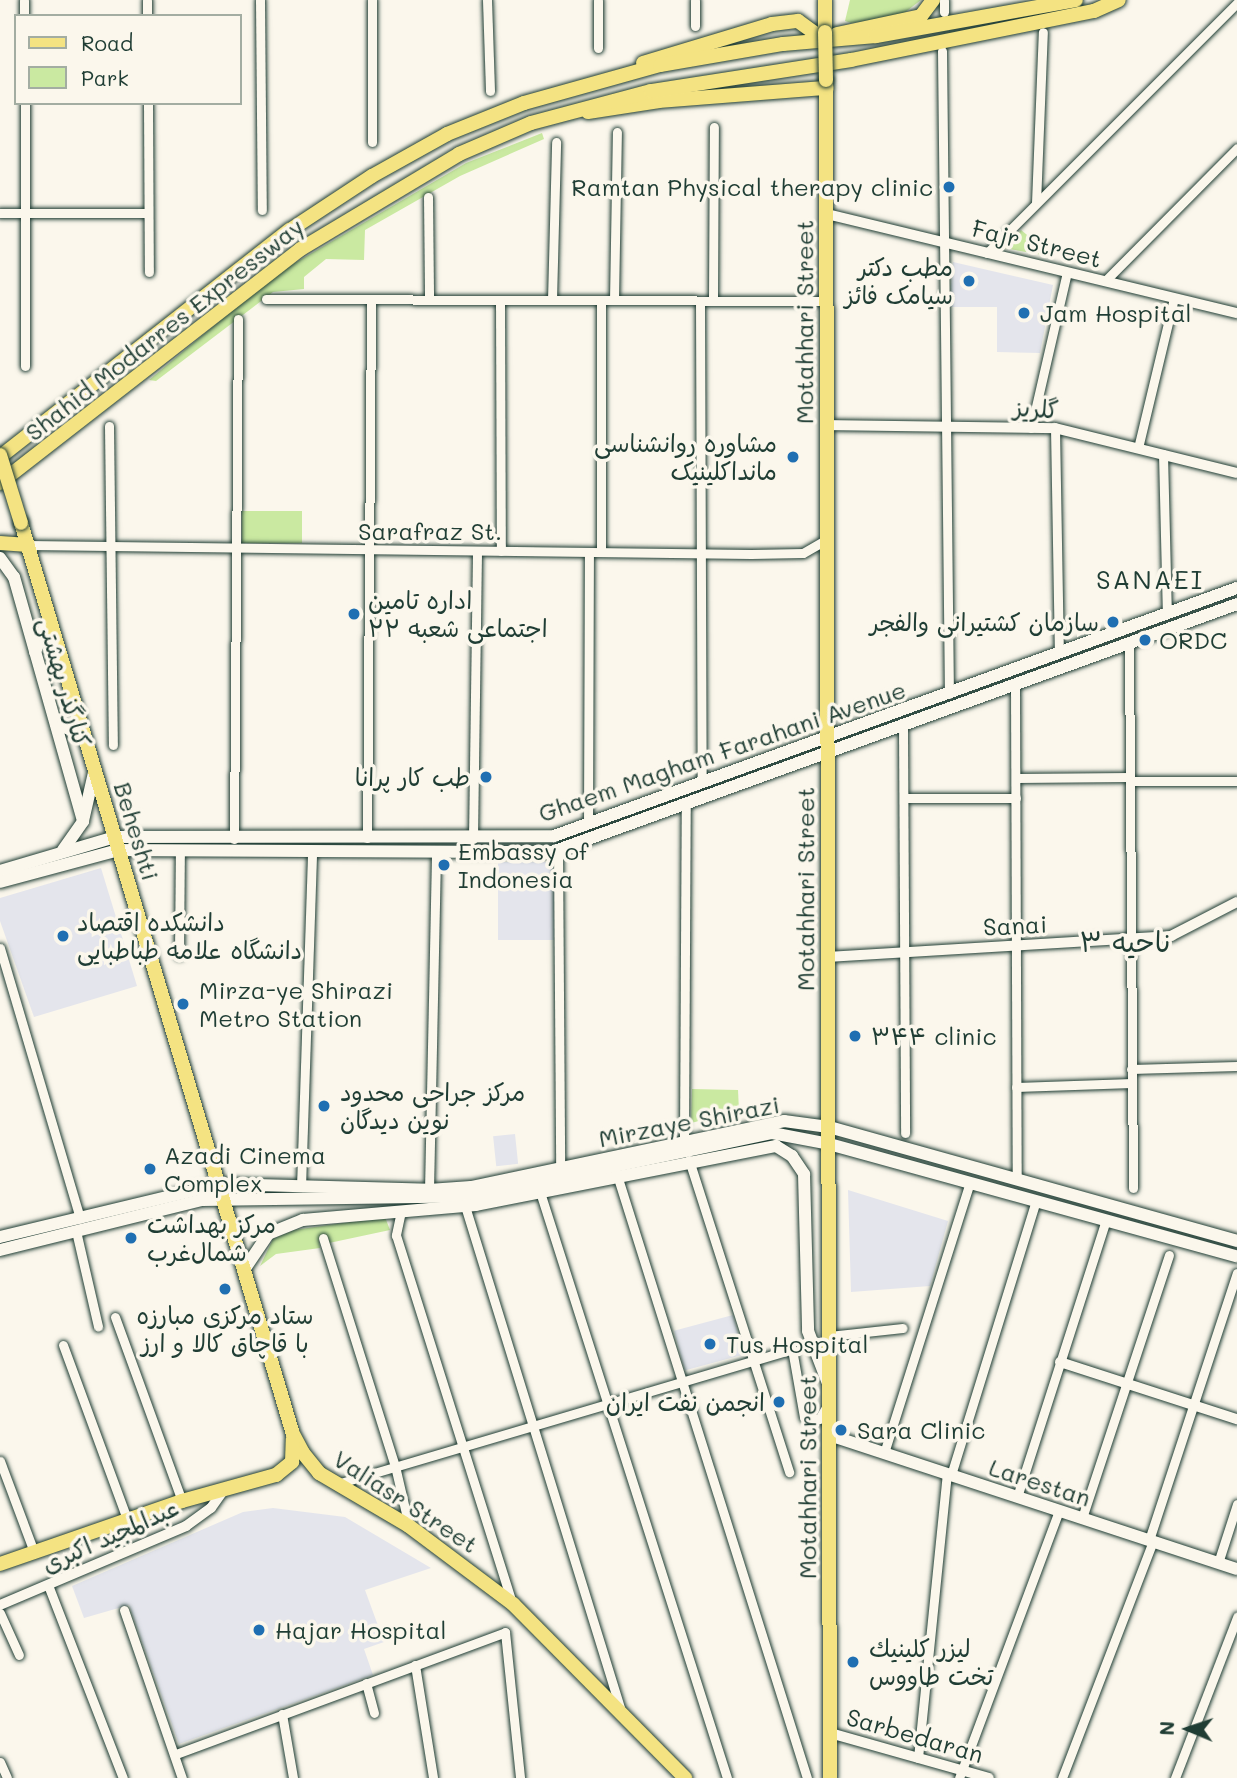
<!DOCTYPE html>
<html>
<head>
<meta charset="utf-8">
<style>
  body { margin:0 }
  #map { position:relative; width:1237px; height:1778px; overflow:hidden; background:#fbf7ec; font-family:Mali,"Playpen Sans Arabic",sans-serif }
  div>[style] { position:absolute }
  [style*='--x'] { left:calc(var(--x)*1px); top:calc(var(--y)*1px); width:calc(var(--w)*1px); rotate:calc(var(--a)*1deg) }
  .built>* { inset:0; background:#e4e5ec; transform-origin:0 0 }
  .green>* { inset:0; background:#cae9a1; transform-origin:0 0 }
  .roads { filter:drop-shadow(0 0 2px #1f3d34) drop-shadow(0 0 2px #1f3d34) }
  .minor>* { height:9px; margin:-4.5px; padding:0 4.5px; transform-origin:4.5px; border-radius:4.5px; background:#fbf7ec }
  .tertiary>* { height:10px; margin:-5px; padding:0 5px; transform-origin:5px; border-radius:5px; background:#fbf7ec }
  .secondary>* { height:12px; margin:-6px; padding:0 6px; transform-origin:6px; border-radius:6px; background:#fbf7ec }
  .primary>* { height:14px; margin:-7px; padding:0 7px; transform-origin:7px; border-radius:7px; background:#f4e382 }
  .trunk>* { height:14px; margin:-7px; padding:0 7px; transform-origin:7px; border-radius:7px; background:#f4e382 }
  .bridges { filter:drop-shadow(0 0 2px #1f3d34) drop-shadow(0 0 2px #1f3d34) }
  .primary-bridge>* { height:14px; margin:-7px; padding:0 7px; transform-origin:7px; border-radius:7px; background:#f4e382 }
  .dots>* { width:19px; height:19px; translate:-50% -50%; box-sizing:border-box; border:4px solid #fbf7ec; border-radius:50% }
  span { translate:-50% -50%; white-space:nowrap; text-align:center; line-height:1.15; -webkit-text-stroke:7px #fbf7ec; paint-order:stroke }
  .poi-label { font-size:24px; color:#1f3d34 }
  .right { translate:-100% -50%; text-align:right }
  .left { translate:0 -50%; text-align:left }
  .street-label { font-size:24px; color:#1f3d34 }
  .neighbourhood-label { font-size:26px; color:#1f3d34; letter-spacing:2px }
  .quarter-label { font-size:28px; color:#1f3d34 }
  .legend { position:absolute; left:14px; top:14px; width:228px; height:91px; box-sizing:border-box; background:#fbf7ec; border:2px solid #a3ada2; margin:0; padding:9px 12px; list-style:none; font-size:21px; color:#1f3d34 }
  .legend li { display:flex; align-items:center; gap:14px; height:35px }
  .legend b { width:35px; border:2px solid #a3ada2 }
  .north { position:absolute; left:1153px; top:1694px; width:70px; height:70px; -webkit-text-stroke:5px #fbf7ec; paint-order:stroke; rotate:272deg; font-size:19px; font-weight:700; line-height:28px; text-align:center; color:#1f3d34 }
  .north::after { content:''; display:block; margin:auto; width:24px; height:32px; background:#1f3d34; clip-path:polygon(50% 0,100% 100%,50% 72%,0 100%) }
</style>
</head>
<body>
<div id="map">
  <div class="built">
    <div style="clip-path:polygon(953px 262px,1053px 285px,1040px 353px,997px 352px,997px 307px,949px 307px)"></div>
    <div style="left:498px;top:862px;width:56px;height:78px"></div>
    <div style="clip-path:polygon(101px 868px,137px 986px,34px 1017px,0 921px,0 898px)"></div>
    <div style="left:515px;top:1134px;width:30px;height:22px;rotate:84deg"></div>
    <div style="clip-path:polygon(848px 1190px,948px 1221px,930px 1286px,851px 1292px)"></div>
    <div style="left:733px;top:1315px;width:41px;height:61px;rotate:75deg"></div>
    <div style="clip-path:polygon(273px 1508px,345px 1517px,431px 1568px,365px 1590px,384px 1642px,364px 1649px,373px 1675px,179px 1744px,129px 1605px,84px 1618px,72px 1586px,243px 1512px)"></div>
  </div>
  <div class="green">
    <div style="clip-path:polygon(850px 0,921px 0,899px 17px,851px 23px,845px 21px)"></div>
    <div style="clip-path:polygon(542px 133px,544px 139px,460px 176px,365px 230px,364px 260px,326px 259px,304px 277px,304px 289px,273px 292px,156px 381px,149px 380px,276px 274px,466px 163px)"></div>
    <div style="clip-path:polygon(1021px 230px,1054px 257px,1004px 248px)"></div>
    <div style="left:242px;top:511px;width:60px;height:32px"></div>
    <div style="clip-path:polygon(692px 1089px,738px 1090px,739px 1111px,691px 1123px)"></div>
    <div style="clip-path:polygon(385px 1217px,390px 1230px,329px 1243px,319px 1239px,320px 1248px,276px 1254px,260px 1266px,273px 1239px,294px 1230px)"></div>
  </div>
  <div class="roads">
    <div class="minor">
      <div style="--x:24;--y:0;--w:16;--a:90"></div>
      <div style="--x:147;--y:0;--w:16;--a:90"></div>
      <div style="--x:260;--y:0;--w:210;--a:89.5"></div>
      <div style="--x:372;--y:0;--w:142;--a:90"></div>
      <div style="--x:487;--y:0;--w:91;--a:88.1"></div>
      <div style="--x:598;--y:0;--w:48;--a:90"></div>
      <div style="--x:695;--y:0;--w:26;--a:90"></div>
      <div style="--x:944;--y:12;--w:12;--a:-90"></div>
      <div style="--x:942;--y:51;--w:643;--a:89.38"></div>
      <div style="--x:25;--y:103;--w:263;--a:90"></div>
      <div style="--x:148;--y:103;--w:169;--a:89.7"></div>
      <div style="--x:428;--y:197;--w:103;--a:89.4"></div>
      <div style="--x:1036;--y:203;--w:171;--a:-87.7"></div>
      <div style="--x:0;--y:213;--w:148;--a:0"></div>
      <div style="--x:987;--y:253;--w:354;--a:-45"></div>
      <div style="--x:1105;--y:281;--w:187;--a:-45.2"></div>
      <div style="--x:266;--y:299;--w:561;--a:0.2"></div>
      <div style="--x:500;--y:300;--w:251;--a:89.8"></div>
      <div style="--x:552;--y:300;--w:158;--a:-88.5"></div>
      <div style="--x:614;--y:300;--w:168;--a:-89"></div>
      <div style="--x:700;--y:301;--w:481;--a:89.8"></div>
      <div style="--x:713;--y:301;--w:174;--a:-89.7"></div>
      <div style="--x:109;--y:426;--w:319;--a:89.3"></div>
      <div style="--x:1031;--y:428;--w:160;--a:-77"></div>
      <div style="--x:1055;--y:428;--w:225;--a:89"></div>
      <div style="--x:1138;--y:448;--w:154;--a:-76.5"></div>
      <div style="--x:1163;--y:454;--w:160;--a:88.6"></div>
      <div style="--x:28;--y:545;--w:723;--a:0.71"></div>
      <div style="--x:751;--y:554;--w:52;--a:-1.1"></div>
      <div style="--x:803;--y:553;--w:28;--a:-30"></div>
      <div style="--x:601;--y:552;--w:252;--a:-90"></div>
      <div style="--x:1129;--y:644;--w:544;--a:89.58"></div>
      <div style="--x:1015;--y:686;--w:492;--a:89.8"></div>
      <div style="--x:903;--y:725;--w:408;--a:89.7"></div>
      <div style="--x:1016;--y:778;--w:114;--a:-0.5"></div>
      <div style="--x:1130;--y:781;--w:107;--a:0"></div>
      <div style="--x:904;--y:798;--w:112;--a:0"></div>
      <div style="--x:588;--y:824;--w:272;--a:-89.8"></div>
      <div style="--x:367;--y:838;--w:538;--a:-89.57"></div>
      <div style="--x:234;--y:839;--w:520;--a:-89.56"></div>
      <div style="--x:473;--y:839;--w:288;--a:-89.2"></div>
      <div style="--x:558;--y:851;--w:317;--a:89.6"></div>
      <div style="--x:0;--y:948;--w:282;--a:73.5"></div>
      <div style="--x:179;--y:955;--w:105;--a:-89.5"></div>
      <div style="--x:1131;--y:1069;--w:106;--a:-1.6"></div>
      <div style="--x:1016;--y:1087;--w:116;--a:-2"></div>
      <div style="--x:684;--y:1141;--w:338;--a:-89.7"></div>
      <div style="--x:689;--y:1160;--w:328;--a:72.2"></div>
      <div style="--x:617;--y:1175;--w:632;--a:72.51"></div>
      <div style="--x:301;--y:1187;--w:336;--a:-88.1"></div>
      <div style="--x:429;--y:1190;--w:338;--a:-88.8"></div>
      <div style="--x:540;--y:1192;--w:615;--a:72.3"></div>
      <div style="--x:465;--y:1206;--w:529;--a:72.83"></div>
      <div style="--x:401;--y:1211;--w:25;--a:102"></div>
      <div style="--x:396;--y:1235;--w:386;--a:72.5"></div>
      <div style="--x:76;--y:1231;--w:98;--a:77"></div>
      <div style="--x:323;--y:1238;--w:239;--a:72.5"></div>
      <div style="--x:395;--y:1466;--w:62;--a:76.9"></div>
      <div style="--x:115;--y:1317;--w:196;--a:70"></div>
      <div style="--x:829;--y:1336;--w:74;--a:-6.2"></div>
      <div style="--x:63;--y:1345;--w:185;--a:69.8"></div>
      <div style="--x:884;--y:1453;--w:284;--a:-72.4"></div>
      <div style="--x:0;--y:1461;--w:97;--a:69.5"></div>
      <div style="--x:951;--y:1475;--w:288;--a:-72.8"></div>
      <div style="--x:337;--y:1484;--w:475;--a:-16.5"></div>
      <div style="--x:792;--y:1349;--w:69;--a:80"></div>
      <div style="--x:804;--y:1417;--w:15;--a:8"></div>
      <div style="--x:819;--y:1419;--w:17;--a:-59"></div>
      <div style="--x:1017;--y:1497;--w:291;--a:-72.2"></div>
      <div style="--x:1082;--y:1518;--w:277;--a:-71.7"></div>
      <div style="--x:1149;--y:1540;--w:281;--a:-71.8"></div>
      <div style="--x:1218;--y:1563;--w:62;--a:-72.1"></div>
      <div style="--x:48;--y:1585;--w:207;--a:68.8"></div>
      <div style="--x:124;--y:1610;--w:178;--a:71"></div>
      <div style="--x:0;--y:1613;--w:46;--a:65.7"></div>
      <div style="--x:415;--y:1665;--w:114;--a:80.9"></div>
      <div style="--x:366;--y:1683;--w:31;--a:75"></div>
      <div style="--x:282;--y:1714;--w:65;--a:80.2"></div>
      <div style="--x:176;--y:1754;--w:351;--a:-20.3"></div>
      <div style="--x:505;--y:1632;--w:147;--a:84.1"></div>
      <div style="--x:918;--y:1758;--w:285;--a:-84.2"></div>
      <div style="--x:0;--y:1762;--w:17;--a:66"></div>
      <div style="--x:959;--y:1778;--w:285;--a:-69.5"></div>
      <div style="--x:1062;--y:1778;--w:254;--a:-69"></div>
      <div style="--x:1175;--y:1778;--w:173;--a:-68.9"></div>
    </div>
    <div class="tertiary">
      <div style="--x:827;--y:214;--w:422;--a:13.6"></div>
      <div style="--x:827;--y:425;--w:228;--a:0.8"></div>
      <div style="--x:1055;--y:428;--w:187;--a:13.9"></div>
      <div style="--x:828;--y:957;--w:344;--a:-3.5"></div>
      <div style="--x:1171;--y:936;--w:74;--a:-27.3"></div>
      <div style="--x:1060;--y:1362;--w:186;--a:17.9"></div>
      <div style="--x:0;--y:1605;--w:202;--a:-23"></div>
      <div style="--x:186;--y:1526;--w:31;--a:-36"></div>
      <div style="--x:211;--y:1508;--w:24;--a:-55"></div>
      <div style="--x:830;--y:1733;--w:165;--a:15.8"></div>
    </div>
    <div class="secondary">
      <div style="--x:0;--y:558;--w:24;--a:54"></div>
      <div style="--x:14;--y:577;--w:254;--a:74.2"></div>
      <div style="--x:35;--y:652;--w:37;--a:-68"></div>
      <div style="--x:56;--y:724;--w:31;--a:21"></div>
      <div style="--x:63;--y:850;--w:35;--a:-55"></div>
      <div style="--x:83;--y:821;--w:54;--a:-77.2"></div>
      <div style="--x:0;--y:871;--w:120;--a:-16.5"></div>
      <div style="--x:115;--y:837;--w:439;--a:-0.1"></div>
      <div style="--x:554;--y:836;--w:727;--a:-19.96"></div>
      <div style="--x:0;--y:882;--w:123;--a:-15.1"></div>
      <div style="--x:119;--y:850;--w:433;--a:0.3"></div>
      <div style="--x:552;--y:852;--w:729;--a:-19.9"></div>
      <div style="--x:0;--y:1237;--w:226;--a:-13.5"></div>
      <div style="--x:220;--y:1184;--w:209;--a:1.6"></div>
      <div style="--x:429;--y:1190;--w:42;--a:-4.1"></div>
      <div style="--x:471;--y:1187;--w:320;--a:-11.9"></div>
      <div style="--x:784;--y:1121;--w:45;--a:7.6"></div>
      <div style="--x:829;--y:1127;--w:424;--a:15.6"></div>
      <div style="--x:0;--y:1250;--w:208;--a:-13.9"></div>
      <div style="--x:202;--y:1200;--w:271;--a:-0.8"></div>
      <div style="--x:473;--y:1196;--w:306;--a:-11.9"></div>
      <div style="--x:772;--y:1133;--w:58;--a:10.9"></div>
      <div style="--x:829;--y:1144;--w:423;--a:15.4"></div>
      <div style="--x:246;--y:1267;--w:40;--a:-56"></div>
      <div style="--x:268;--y:1234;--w:38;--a:-22"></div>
      <div style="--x:303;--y:1220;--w:173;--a:-5"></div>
      <div style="--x:475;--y:1205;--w:307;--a:-11.1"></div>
      <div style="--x:776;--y:1146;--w:19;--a:32"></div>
      <div style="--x:792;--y:1156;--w:22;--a:56"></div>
      <div style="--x:804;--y:1174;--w:157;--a:88.5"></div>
      <div style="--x:808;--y:1331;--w:59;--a:69.1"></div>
      <div style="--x:829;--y:1435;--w:429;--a:18.2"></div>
    </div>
    <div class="primary">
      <div style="--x:825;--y:0;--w:32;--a:90"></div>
      <div style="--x:837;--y:34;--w:86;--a:-12.1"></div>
      <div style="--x:921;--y:16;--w:20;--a:-53"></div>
      <div style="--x:643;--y:63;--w:135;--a:-16.8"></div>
      <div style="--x:772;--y:24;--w:26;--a:-7"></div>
      <div style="--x:798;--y:21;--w:22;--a:36"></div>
      <div style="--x:826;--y:80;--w:1698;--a:89.87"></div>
      <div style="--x:588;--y:112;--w:72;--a:-8.8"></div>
      <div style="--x:659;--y:101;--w:168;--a:-4.5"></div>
      <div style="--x:21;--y:523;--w:951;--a:73.38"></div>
      <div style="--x:293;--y:1434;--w:21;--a:62"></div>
      <div style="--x:303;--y:1453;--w:26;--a:51"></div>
      <div style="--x:319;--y:1473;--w:104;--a:30.5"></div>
      <div style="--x:409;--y:1526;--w:130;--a:36.9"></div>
      <div style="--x:513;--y:1604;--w:245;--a:45.3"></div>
      <div style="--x:0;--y:543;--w:28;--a:4"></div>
      <div style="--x:0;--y:1564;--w:193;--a:-19.1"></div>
      <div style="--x:182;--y:1501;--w:98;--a:-15.5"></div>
      <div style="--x:276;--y:1475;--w:21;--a:-39"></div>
      <div style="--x:292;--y:1462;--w:23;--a:-88"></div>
    </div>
    <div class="trunk">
      <div style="--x:0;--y:457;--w:368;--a:-38.1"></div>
      <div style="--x:290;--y:230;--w:98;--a:-33.4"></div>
      <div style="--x:372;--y:176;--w:86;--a:-29.2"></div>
      <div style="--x:447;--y:134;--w:83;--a:-21.9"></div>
      <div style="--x:524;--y:103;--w:141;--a:-15.6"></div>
      <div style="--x:660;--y:65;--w:125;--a:-9.7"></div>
      <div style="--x:783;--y:44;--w:93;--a:-4.9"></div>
      <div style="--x:876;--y:36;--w:203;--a:-10.2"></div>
      <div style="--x:0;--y:483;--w:381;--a:-37.9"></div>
      <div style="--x:301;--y:249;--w:184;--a:-31"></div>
      <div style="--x:459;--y:154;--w:78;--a:-23.3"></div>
      <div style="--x:531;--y:123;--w:124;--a:-14.9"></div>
      <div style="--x:651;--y:91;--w:202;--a:-8.8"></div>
      <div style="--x:851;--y:60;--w:248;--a:-11.4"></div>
      <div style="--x:1094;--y:11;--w:27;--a:-24"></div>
    </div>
  </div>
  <div class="bridges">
    <div class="primary-bridge">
      <div style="--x:825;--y:32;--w:48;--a:88.8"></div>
      <div style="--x:0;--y:455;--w:71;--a:72.8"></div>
    </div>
  </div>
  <div class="dots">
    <div style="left:949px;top:187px;background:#1f6fb2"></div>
    <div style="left:969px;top:281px;background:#1f6fb2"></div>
    <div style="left:1024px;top:313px;background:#1f6fb2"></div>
    <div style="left:793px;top:457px;background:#1f6fb2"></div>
    <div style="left:354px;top:614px;background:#1f6fb2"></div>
    <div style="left:1113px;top:622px;background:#1f6fb2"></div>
    <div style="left:1145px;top:640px;background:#1f6fb2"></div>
    <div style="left:486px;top:777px;background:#1f6fb2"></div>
    <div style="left:444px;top:865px;background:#1f6fb2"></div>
    <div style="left:63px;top:936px;background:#1f6fb2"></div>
    <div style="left:183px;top:1004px;background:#1f6fb2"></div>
    <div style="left:855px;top:1036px;background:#1f6fb2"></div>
    <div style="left:324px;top:1106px;background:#1f6fb2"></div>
    <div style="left:150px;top:1169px;background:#1f6fb2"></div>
    <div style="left:131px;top:1238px;background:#1f6fb2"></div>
    <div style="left:225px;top:1289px;background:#1f6fb2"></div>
    <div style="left:710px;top:1344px;background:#1f6fb2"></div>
    <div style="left:779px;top:1402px;background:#1f6fb2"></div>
    <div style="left:841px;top:1430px;background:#1f6fb2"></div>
    <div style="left:259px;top:1630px;background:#1f6fb2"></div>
    <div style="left:853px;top:1662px;background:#1f6fb2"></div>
  </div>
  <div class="poi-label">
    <span class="right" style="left:933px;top:187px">Ramtan Physical therapy clinic</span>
    <span class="right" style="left:953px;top:281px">مطب دکتر<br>سیامک فائز</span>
    <span class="left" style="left:1040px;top:313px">Jam Hospital</span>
    <span class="right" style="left:777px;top:457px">مشاوره روانشناسی<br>مانداکلینیک</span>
    <span class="left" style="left:368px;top:614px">اداره تامین<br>اجتماعی شعبه ۲۲</span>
    <span class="right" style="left:1099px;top:622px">سازمان کشتیرانی والفجر</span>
    <span class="left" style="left:1159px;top:640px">ORDC</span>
    <span class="right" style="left:470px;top:777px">طب کار پرانا</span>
    <span class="left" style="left:458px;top:865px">Embassy of<br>Indonesia</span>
    <span class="left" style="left:77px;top:936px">دانشکده اقتصاد<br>دانشگاه علامه طباطبایی</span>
    <span class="left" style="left:199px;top:1004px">Mirza-ye Shirazi<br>Metro Station</span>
    <span class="left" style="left:871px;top:1036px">۳۴۴ clinic</span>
    <span class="left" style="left:340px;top:1106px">مرکز جراحی محدود<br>نوین دیدگان</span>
    <span class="left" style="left:164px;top:1169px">Azadi Cinema<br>Complex</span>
    <span class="left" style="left:147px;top:1238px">مرکز بهداشت<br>شمال‌غرب</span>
    <span style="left:225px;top:1329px">ستاد مرکزی مبارزه<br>با قاچاق کالا و ارز</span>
    <span class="left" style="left:726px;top:1344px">Tus Hospital</span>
    <span class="right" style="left:765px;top:1402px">انجمن نفت ایران</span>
    <span class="left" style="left:857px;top:1430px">Sara Clinic</span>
    <span class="left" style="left:275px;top:1630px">Hajar Hospital</span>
    <span class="left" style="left:869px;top:1662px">ليزر كلينيك<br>تخت طاووس</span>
  </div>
  <div class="street-label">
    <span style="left:1037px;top:243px;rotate:14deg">Fajr Street</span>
    <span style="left:804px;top:322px;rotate:-90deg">Motahhari Street</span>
    <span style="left:164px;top:329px;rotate:-38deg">Shahid Modarres Expressway</span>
    <span style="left:1036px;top:408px;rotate:4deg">گلریز</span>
    <span style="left:430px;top:531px">Sarafraz St.</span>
    <span style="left:65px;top:682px;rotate:74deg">کنارگذر بهشتی</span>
    <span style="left:722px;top:751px;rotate:-19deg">Ghaem Magham Farahani Avenue</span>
    <span style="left:137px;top:831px;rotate:73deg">Beheshti</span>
    <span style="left:805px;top:889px;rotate:-90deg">Motahhari Street</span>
    <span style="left:1015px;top:925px;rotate:-3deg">Sanai</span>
    <span style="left:689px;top:1121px;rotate:-11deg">Mirzaye Shirazi</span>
    <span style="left:807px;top:1477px;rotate:-90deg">Motahhari Street</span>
    <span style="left:1040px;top:1482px;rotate:18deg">Larestan</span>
    <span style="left:406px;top:1501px;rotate:33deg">Valiasr Street</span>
    <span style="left:110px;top:1535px;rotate:-24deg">عبدالمجید اکبری</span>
    <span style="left:915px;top:1735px;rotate:16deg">Sarbedaran</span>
  </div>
  <div class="neighbourhood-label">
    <span style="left:1150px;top:580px">SANAEI</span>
  </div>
  <div class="quarter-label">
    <span style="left:1125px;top:941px">ناحیه ۳</span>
  </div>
  <ul class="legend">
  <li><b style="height:9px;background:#f4e382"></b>Road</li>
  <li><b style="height:19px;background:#cae9a1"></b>Park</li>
  </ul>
  <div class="north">N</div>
</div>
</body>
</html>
